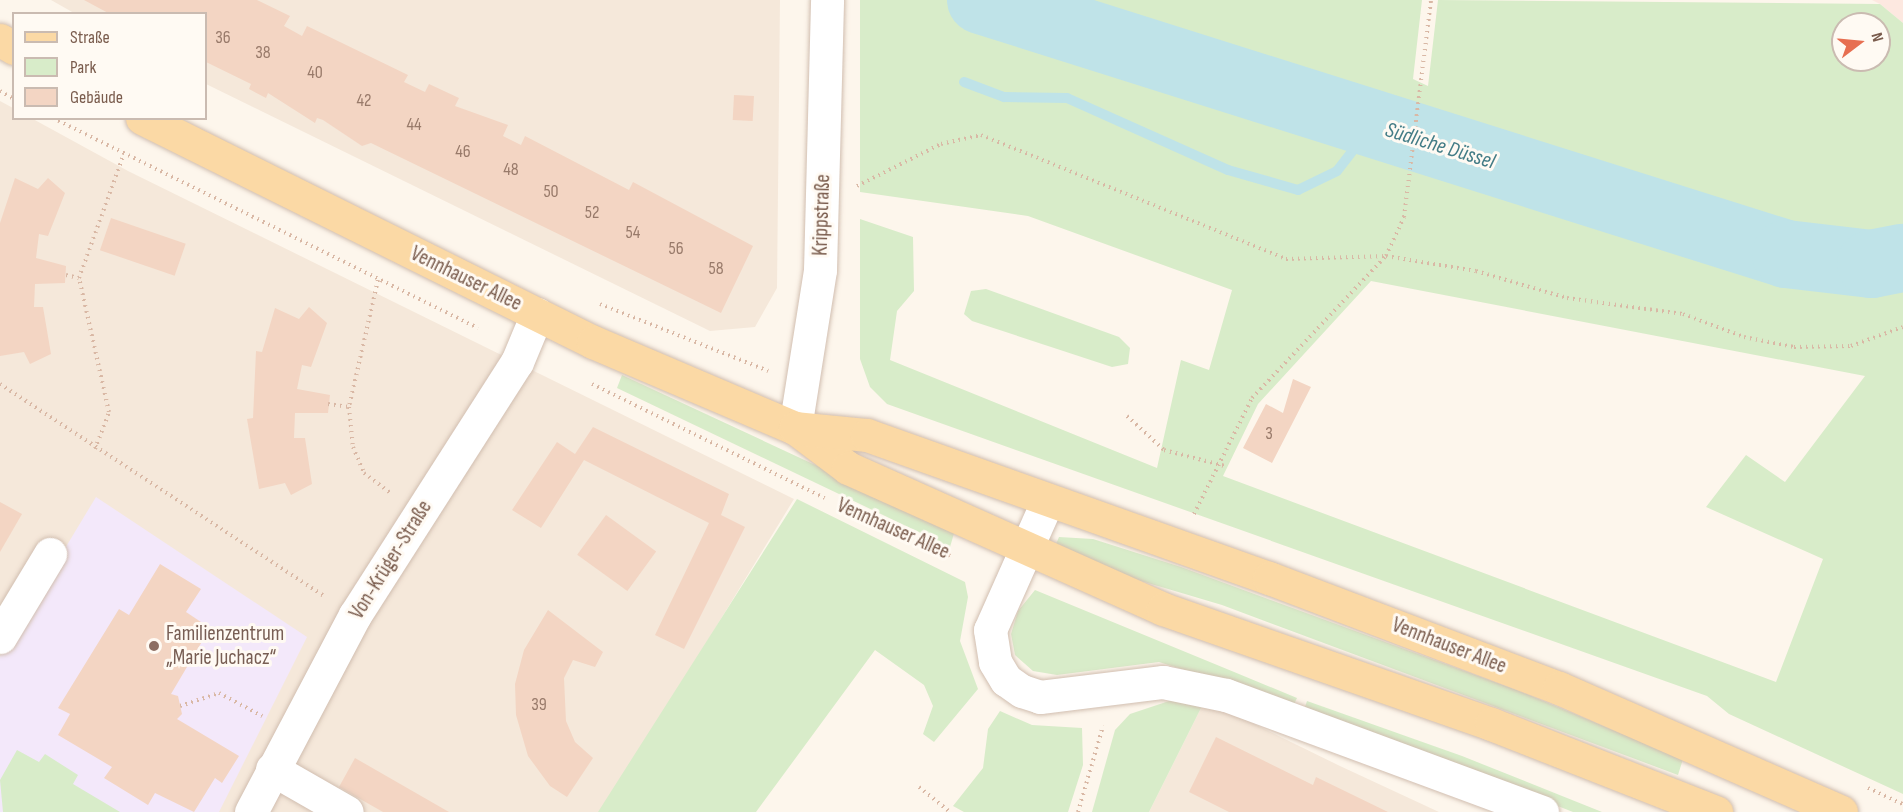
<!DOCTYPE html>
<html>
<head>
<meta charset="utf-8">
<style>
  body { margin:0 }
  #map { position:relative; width:1903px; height:812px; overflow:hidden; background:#fdf6ec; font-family:"Sofia Sans Condensed",sans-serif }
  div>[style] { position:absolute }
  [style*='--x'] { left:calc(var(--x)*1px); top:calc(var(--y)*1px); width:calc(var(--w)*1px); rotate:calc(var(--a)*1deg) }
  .residential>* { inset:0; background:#f5e8da }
  .commercial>* { inset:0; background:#fde8e0 }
  .education>* { inset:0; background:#f3e8fa }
  .green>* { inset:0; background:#d8ecc9 }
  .stream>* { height:10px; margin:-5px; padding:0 5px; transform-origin:5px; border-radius:5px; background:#bfe3e8 }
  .river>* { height:68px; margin:-34px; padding:0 34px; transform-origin:34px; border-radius:34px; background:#bfe3e8 }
  .building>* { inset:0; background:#f3d5c3; transform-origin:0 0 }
  .path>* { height:4px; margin-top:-2px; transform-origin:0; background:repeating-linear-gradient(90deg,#d9b8a5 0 1.5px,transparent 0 6px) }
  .roads { filter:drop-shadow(0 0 2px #d1beb0) drop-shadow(0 0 2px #d1beb0) }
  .minor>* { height:33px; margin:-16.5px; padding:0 16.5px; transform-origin:16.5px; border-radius:16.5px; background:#fff }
  .major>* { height:33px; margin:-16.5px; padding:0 16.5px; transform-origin:16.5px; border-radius:16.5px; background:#fbd9a5 }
  .dots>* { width:16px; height:16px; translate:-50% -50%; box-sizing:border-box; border:3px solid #fffaf3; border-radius:50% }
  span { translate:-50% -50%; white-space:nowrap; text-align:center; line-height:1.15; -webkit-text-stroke:6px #fffaf3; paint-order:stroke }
  .number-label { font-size:18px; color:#987a6a }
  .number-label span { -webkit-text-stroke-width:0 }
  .street-label { font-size:21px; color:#7a5c4d }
  .education-label { font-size:21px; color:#785e54 }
  .left { translate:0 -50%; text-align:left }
  .water-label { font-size:22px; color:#437c86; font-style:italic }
  .legend { position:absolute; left:12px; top:12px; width:195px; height:108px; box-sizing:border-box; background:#fffaf3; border:2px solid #cabbb1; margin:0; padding:8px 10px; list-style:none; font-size:18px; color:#7a5c4d }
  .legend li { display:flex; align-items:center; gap:12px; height:30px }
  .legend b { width:30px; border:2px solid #cabbb1 }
  .north { position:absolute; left:1831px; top:12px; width:60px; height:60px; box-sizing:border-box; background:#fffaf3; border:2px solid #cabbb1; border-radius:50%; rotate:74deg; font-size:16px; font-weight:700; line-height:24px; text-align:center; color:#7a5c4d }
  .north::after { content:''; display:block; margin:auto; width:21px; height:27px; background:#e76f51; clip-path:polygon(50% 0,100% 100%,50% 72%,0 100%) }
</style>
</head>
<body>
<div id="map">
  <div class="residential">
    <div style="clip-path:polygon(51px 0,780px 0,777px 288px,755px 327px,710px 331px,206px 84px,206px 14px,74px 13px)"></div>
    <div style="clip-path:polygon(0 101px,13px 108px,14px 118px,33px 119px,128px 171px,794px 499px,603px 812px,0 812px)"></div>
    <div style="clip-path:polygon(1205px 700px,1340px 766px,1439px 812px,1149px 812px)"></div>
  </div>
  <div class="commercial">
    <div style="clip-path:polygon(1872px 0,1903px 0,1903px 23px,1880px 4px)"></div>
  </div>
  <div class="education">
    <div style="clip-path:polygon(96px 497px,307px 637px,219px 812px,0 812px,0 656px)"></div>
  </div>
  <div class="green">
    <div style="clip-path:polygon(evenodd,860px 0,1422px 0,1413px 79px,1428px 86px,1438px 0,1880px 4px,1903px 23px,1903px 794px,1729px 714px,1707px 696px,887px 404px,870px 387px,860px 359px,860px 219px,913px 237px,914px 291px,897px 311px,890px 360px,1157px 468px,1181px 360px,1209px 370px,1232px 290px,1028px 216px,860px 192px,860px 0,1843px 24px,1879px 24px,1879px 60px,1843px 60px,1843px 24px,860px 0,1371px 281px,1865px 376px,1785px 482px,1746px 455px,1706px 507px,1823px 559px,1776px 682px,1223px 476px,1258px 404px,1371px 281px)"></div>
    <div style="clip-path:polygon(986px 289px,1119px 337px,1130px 348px,1128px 364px,1112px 367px,972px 321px,964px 314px,971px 291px)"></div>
    <div style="clip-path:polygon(622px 375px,955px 530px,950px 547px,617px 388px)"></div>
    <div style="clip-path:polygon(797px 499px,965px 582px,968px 597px,960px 641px,978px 689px,934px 742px,923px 734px,933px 706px,924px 685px,875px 650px,756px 812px,598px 812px)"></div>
    <div style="clip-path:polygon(1059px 537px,1093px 539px,1181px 567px,1519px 691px,1683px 759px,1678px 775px,1222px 605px,1131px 578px,1056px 544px)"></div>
    <div style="clip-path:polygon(1035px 590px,1239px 674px,1297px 698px,1294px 704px,1159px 662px,1057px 675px,1033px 671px,1015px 655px,1011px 634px,1018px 611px)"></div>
    <div style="clip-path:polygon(1175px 699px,1205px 700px,1149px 812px,1092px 812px,1115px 730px,1130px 714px)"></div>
    <div style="clip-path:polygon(1307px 701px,1462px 756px,1602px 812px,1573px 812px,1305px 707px)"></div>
    <div style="clip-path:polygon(1000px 711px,1032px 725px,1082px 728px,1083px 765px,1068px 812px,964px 812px,953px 806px,983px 768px,988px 729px)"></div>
    <div style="clip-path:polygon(17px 750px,39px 762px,45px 754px,78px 775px,73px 784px,120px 812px,3px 812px,0 780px)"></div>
  </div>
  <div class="stream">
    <div style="--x:964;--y:82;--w:43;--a:20.6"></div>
    <div style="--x:1004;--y:97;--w:63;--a:0.9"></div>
    <div style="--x:1067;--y:98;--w:176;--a:24.1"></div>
    <div style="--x:1228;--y:170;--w:73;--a:15.9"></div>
    <div style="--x:1298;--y:190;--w:43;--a:-26"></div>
    <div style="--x:1337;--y:171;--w:56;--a:-52.3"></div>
  </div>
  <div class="river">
    <div style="--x:981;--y:0;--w:844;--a:17.51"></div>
    <div style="--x:1786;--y:254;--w:86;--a:6.7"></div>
    <div style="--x:1871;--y:264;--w:33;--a:-11"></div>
  </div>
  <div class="building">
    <div style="clip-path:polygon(84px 0,257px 0,290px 16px,284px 26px,302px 36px,307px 26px,408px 75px,404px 82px,425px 92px,429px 84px,459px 98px,455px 106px,508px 125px,503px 136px,521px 145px,525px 136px,629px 190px,633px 182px,753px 246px,721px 313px,371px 143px,362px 146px,323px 120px,317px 118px,315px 123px,268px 93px,266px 98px,249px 89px,251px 84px,206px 62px,206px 14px,110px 14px)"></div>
    <div style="left:734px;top:95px;width:20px;height:25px;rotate:3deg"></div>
    <div style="clip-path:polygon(15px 178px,38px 189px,48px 178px,65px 193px,48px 236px,39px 234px,36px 258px,66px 266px,65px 283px,35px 284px,34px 307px,43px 307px,51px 354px,30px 364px,24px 352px,0 356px,0 223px)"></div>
    <div style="left:111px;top:218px;width:79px;height:34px;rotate:19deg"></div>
    <div style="clip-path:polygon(309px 307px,327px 323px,311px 367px,302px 365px,297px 389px,330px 395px,328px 413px,295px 413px,294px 438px,305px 438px,312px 484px,291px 495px,285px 483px,259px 489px,247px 419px,253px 418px,256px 351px,262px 352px,275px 308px,299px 319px)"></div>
    <div style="clip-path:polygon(1293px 379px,1311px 387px,1272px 463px,1243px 448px,1266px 404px,1283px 413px)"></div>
    <div style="clip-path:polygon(593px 427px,729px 494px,721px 515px,745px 527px,684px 649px,655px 635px,709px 523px,584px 460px,541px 528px,512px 510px,557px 442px,575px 454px)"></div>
    <div style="clip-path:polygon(0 502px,22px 514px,0 552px)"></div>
    <div style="left:606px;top:515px;width:62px;height:49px;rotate:36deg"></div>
    <div style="clip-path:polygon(160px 564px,201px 589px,186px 612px,210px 628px,171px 694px,178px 696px,182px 714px,177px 719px,239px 756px,222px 783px,215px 778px,194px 812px,155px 793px,148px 805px,104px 778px,112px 767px,58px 735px,70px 714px,58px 708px,119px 609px,129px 615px)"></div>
    <div style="clip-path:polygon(548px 610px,603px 652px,595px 667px,573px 660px,564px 678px,566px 721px,575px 742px,593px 758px,567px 797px,550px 786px,528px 756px,516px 715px,515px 684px,524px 650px)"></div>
    <div style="clip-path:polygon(1216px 737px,1313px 785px,1316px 777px,1388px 812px,1229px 812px,1189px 792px)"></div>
    <div style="clip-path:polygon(355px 758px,449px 812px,383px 812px,339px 787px)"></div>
  </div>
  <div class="path">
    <div style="--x:0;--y:91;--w:16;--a:30"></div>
    <div style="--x:53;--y:118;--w:474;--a:26.3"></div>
    <div style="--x:857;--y:186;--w:94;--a:-26.6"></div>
    <div style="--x:941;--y:144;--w:41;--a:-12.7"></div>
    <div style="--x:981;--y:135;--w:329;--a:22.1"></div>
    <div style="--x:1286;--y:259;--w:100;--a:-1.7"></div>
    <div style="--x:1386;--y:256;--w:91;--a:9.5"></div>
    <div style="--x:1476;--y:271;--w:95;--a:16.5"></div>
    <div style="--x:1567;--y:298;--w:117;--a:7.9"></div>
    <div style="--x:1683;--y:314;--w:65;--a:20.7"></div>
    <div style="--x:1744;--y:337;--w:51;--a:11.3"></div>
    <div style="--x:1794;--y:347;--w:57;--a:-1"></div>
    <div style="--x:1851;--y:346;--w:55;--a:-20.1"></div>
    <div style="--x:66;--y:275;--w:13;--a:13"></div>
    <div style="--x:378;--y:280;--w:130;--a:102.9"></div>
    <div style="--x:349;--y:407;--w:40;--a:84.3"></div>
    <div style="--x:353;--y:447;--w:28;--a:67"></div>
    <div style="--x:364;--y:473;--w:35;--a:37"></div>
    <div style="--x:600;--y:304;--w:181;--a:21.7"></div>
    <div style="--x:0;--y:384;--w:389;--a:33.2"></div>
    <div style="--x:592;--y:384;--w:259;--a:26.1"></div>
    <div style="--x:328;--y:404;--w:21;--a:8"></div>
    <div style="--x:1127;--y:416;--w:50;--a:42.6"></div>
    <div style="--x:1164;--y:450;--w:63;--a:14.7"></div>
    <div style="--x:95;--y:449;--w:40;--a:-69"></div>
    <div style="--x:109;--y:412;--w:137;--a:-102.6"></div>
    <div style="--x:79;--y:278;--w:132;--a:-70.1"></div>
    <div style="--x:1194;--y:514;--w:130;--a:-63.4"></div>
    <div style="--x:1252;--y:398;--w:195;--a:-46.7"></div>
    <div style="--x:1386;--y:256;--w:43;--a:-65.2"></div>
    <div style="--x:1404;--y:217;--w:219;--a:-82.9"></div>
    <div style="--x:861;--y:516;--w:101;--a:24"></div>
    <div style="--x:180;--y:706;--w:41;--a:-18.4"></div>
    <div style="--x:219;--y:693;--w:49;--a:28.1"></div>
    <div style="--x:919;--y:787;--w:40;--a:39"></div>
    <div style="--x:1868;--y:788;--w:38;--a:25"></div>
    <div style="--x:1078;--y:812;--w:90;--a:-73.8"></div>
  </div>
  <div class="roads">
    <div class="minor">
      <div style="--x:795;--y:428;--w:160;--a:-81"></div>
      <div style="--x:820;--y:270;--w:270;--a:-88.5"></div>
      <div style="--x:1047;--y:502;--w:140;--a:114"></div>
      <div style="--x:990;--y:630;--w:32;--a:81"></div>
      <div style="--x:995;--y:662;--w:21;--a:59"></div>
      <div style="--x:1006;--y:680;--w:19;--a:35"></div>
      <div style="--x:1022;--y:691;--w:19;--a:18"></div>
      <div style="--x:1040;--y:697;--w:124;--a:-7"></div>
      <div style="--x:1163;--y:682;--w:64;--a:11.7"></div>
      <div style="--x:1226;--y:695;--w:337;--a:20.3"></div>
      <div style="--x:0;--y:637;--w:97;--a:-58.9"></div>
      <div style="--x:272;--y:769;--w:86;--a:29.8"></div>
      <div style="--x:251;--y:812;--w:223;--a:-62.2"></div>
      <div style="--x:355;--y:615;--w:300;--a:-57.4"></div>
      <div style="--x:517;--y:362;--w:52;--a:-67.4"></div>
    </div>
    <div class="major">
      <div style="--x:0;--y:40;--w:16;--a:30"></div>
      <div style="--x:142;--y:118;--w:504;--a:26.41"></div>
      <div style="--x:593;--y:342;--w:220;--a:23.1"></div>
      <div style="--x:795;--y:428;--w:66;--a:37"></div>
      <div style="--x:848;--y:468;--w:345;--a:24.1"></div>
      <div style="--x:1163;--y:609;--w:348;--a:19.3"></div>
      <div style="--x:1491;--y:724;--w:242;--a:21.4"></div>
      <div style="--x:795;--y:428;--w:72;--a:5.6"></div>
      <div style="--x:867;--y:435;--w:427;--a:19.6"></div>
      <div style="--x:1269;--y:578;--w:310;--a:20.8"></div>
      <div style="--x:1559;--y:688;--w:308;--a:23.7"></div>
    </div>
  </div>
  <div class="dots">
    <div style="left:154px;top:646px;background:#8d6e63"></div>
  </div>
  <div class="number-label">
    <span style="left:223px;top:38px">36</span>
    <span style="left:263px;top:53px">38</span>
    <span style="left:315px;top:73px">40</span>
    <span style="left:364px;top:101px">42</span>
    <span style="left:414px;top:125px">44</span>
    <span style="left:463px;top:152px">46</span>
    <span style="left:511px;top:170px">48</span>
    <span style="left:551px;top:192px">50</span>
    <span style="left:592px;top:213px">52</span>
    <span style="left:633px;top:233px">54</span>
    <span style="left:676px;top:249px">56</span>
    <span style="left:716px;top:269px">58</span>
    <span style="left:1269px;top:434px">3</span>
    <span style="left:539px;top:705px">39</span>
  </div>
  <div class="street-label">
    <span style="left:822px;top:215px;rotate:-88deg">Krippstraße</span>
    <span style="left:466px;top:279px;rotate:26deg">Vennhauser Allee</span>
    <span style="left:893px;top:529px;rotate:24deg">Vennhauser Allee</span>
    <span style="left:391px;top:560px;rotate:-58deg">Von-Krüger-Straße</span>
    <span style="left:1449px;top:646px;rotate:21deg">Vennhauser Allee</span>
  </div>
  <div class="education-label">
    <span class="left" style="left:166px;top:646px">Familienzentrum<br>„Marie Juchacz“</span>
  </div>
  <div class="water-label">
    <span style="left:1440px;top:146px;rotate:17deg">Südliche Düssel</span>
  </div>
  <ul class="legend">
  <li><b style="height:8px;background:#fbd9a5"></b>Straße</li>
  <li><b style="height:16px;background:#d8ecc9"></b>Park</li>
  <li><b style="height:16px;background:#f3d5c3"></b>Gebäude</li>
  </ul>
  <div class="north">N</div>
</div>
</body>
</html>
